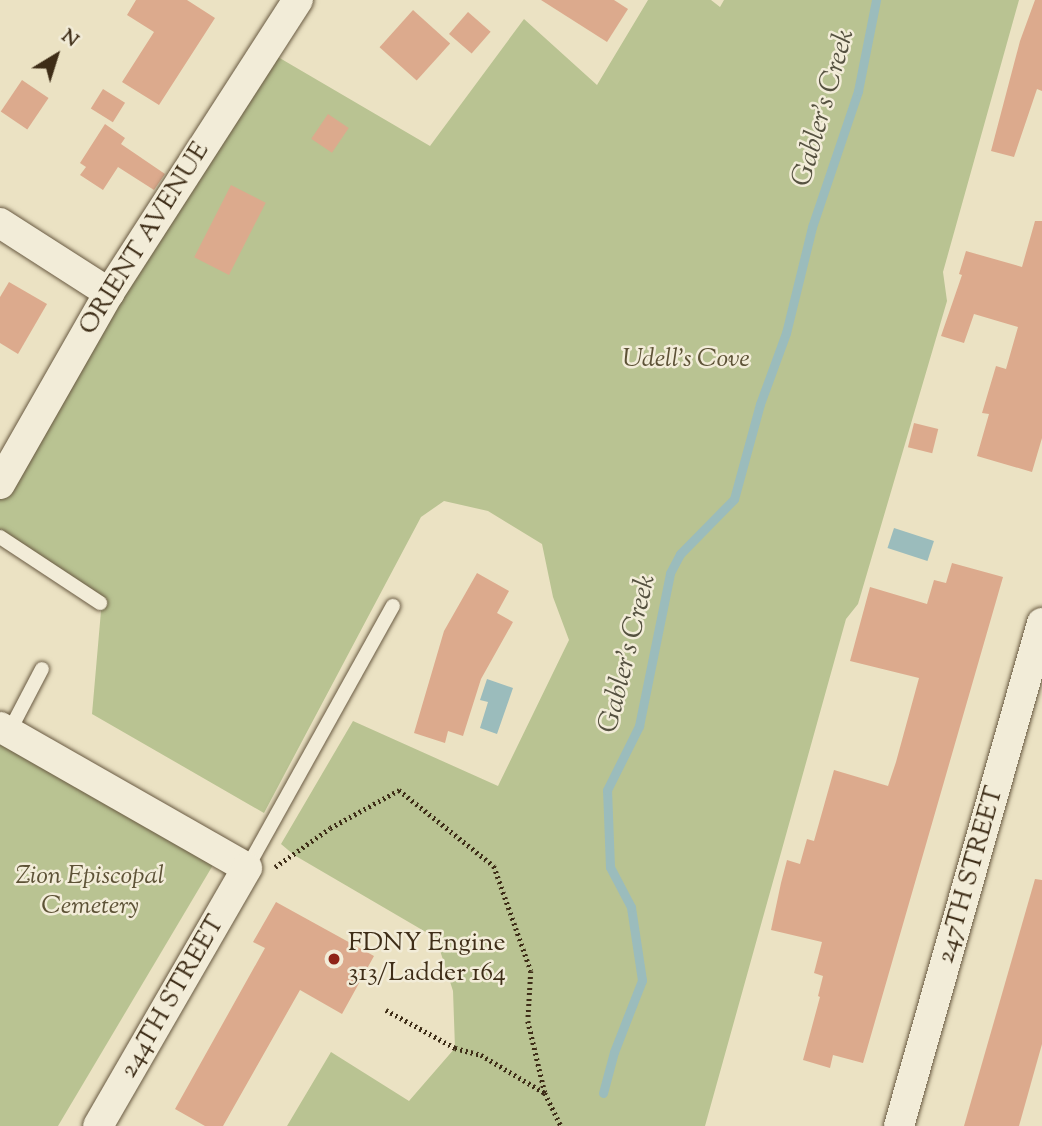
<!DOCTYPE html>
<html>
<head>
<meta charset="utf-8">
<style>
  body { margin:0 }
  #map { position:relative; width:1042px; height:1126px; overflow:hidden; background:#ebe2c3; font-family:"Sorts Mill Goudy",serif }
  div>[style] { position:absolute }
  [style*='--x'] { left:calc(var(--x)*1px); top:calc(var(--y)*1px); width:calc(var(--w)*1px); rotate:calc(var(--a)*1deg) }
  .green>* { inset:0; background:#b9c392 }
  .water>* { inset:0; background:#9bbcbc; transform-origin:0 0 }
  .stream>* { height:9px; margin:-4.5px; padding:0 4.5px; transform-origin:4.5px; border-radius:4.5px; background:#9bbcbc }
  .building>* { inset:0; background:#dcaa8d; transform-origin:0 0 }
  .path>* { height:4.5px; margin-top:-2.25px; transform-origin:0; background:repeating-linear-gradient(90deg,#3e2d17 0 2px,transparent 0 5.5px) }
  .roads { filter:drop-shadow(0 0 2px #695a42) drop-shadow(0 0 2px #695a42) }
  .lane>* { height:14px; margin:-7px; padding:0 7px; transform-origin:7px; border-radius:7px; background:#f2ecd8 }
  .street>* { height:30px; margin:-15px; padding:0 15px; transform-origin:15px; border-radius:15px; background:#f2ecd8 }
  .dots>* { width:19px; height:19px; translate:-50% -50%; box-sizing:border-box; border:4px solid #f2ecd8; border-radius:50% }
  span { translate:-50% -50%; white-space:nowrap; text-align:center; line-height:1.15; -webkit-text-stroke:5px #f2ecd8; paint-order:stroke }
  .street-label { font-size:26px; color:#3e2d17 }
  .park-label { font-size:26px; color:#5d5236; font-style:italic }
  .poi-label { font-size:26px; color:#3e2d17 }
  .left { translate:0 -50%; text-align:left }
  .water-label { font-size:28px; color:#555140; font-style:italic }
  .north { position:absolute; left:21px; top:21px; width:70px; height:70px; -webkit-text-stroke:5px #f2ecd8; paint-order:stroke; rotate:38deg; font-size:19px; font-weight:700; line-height:28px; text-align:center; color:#3e2d17 }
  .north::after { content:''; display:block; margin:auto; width:24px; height:32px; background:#3e2d17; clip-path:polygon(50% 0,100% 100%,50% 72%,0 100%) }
</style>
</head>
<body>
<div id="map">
  <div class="green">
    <div style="clip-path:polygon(648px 0,711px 0,720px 7px,724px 0,1019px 0,943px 272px,947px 301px,858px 604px,846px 619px,705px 1126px,287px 1126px,331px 1052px,409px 1101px,455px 1048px,453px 991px,436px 938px,294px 855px,281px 844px,353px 721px,498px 786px,569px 640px,553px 597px,542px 544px,488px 511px,444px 501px,421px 517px,264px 813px,92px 714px,101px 611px,0 542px,0 487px,266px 50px,430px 146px,524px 19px,597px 85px)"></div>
    <div style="clip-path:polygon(0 736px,216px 860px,58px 1126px,0 1126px)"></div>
  </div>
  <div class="water">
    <div style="left:894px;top:528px;width:42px;height:21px;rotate:18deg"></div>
    <div style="clip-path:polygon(487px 679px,513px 688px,497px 734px,480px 728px,488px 702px,480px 700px)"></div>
  </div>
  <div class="stream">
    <div style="--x:603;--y:1093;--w:42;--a:-75"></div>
    <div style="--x:614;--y:1052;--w:77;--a:-68.7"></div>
    <div style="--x:642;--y:980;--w:74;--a:-98.6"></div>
    <div style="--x:631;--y:907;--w:45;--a:-117.7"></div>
    <div style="--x:610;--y:867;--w:77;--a:-92.2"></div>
    <div style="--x:607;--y:790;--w:72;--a:-63.4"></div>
    <div style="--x:639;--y:726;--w:156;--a:-78.5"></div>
    <div style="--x:670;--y:573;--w:21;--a:-62"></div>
    <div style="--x:680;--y:554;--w:77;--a:-45.5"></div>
    <div style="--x:734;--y:499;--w:98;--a:-74.7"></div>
    <div style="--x:760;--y:404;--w:76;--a:-69.9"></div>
    <div style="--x:786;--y:333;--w:109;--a:-76.2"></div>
    <div style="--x:812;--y:227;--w:144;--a:-71.3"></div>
    <div style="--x:858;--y:91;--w:93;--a:-78.8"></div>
  </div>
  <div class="building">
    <div style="clip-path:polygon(136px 0,187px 0,215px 18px,159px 105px,122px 82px,154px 32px,127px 15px)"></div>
    <div style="clip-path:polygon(541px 0,614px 0,628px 9px,607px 42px)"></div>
    <div style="clip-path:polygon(1035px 0,1042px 0,1042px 91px,1037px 89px,1014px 157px,991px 151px,1020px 41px)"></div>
    <div style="left:413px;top:10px;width:50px;height:50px;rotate:42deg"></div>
    <div style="left:468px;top:12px;width:30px;height:29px;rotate:41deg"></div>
    <div style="left:22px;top:80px;width:32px;height:38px;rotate:34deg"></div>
    <div style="left:103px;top:89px;width:26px;height:23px;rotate:32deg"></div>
    <div style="left:328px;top:114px;width:25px;height:30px;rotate:34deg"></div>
    <div style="clip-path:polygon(105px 124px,125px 138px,121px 144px,165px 174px,154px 190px,118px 167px,103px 190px,80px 175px,86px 167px,80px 163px)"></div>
    <div style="left:231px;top:185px;width:39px;height:81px;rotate:27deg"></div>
    <div style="clip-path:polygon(1035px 221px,1042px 221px,1042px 438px,1032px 472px,977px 456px,989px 414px,982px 413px,996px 366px,1006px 369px,1018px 327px,974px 314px,964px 343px,941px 336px,962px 275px,959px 274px,966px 251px,1022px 267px)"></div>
    <div style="clip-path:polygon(9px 282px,47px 304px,18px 354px,0 343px,0 297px)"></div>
    <div style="left:914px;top:423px;width:25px;height:25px;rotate:14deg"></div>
    <div style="clip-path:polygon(952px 563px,1003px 577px,863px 1063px,833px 1055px,830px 1068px,803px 1060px,820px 997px,818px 996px,823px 976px,814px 973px,822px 942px,771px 930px,781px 883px,787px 860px,800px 864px,807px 839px,814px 841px,834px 770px,888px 786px,896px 762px,919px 678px,850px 661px,870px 587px,927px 604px,934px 580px,946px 583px)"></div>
    <div style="clip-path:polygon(477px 573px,509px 591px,497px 613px,513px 622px,481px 679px,463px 736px,448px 731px,445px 743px,414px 733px,444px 631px)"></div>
    <div style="clip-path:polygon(1035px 879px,1042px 880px,1042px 1044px,1019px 1126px,964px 1126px)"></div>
    <div style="clip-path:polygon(276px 902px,374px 956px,342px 1014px,300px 990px,223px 1126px,205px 1126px,175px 1109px,265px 948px,253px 942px)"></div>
  </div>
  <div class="path">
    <div style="--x:275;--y:867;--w:67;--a:-35.3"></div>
    <div style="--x:330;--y:828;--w:79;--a:-28.8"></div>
    <div style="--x:399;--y:790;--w:122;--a:38.7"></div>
    <div style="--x:494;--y:866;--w:111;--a:70.6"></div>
    <div style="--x:531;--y:971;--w:50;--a:93.4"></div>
    <div style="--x:528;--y:1021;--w:74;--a:76.7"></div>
    <div style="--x:386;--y:1010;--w:79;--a:28.8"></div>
    <div style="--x:455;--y:1048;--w:27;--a:15"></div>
    <div style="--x:481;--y:1055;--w:74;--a:30.7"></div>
    <div style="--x:545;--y:1093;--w:37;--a:64"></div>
  </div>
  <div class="roads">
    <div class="lane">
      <div style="--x:0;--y:537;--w:120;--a:33.4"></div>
      <div style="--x:9;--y:732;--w:71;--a:-62.4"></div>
      <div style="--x:247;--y:868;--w:300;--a:-60.9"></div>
    </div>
    <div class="street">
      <div style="--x:0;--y:223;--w:130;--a:32.7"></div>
      <div style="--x:0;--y:484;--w:220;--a:-60.3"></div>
      <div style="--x:109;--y:293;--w:349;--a:-57.2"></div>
      <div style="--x:0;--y:727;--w:284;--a:29.7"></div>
      <div style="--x:247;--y:868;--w:298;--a:120"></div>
      <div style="--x:899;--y:1126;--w:523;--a:-74.13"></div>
    </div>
  </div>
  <div class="dots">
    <div style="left:334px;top:959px;background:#8f2418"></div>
  </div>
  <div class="street-label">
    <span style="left:145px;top:239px;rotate:-58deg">ORIENT AVENUE</span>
    <span style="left:971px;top:875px;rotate:-74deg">247TH STREET</span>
    <span style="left:173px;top:997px;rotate:-60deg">244TH STREET</span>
  </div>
  <div class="park-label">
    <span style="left:686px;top:360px">Udell's Cove</span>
    <span style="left:90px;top:892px">Zion Episcopal<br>Cemetery</span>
  </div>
  <div class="poi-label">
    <span class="left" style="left:348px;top:959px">FDNY Engine<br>313/Ladder 164</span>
  </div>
  <div class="water-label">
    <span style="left:824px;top:108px;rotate:-74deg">Gabler’s Creek</span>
    <span style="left:628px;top:654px;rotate:-76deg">Gabler’s Creek</span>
  </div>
  <div class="north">N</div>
</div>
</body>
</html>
